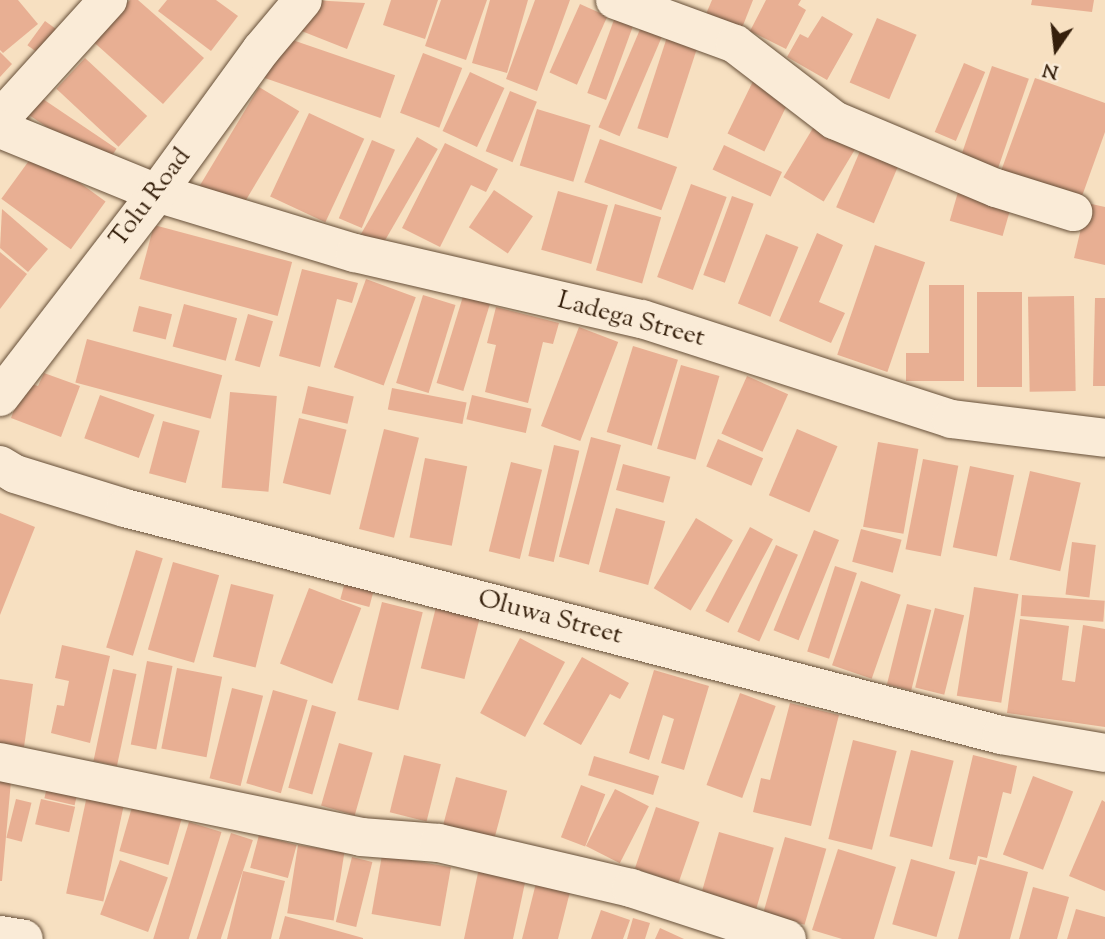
<!DOCTYPE html>
<html>
<head>
<meta charset="utf-8">
<style>
  body { margin:0 }
  #map { position:relative; width:1105px; height:939px; overflow:hidden; background:#f7e0c1; font-family:"Sorts Mill Goudy",serif }
  div>[style] { position:absolute }
  [style*='--x'] { left:calc(var(--x)*1px); top:calc(var(--y)*1px); width:calc(var(--w)*1px); rotate:calc(var(--a)*1deg) }
  .building>* { inset:0; background:#e8af93; transform-origin:0 0 }
  .roads { filter:drop-shadow(0 0 2px #664f38) drop-shadow(0 0 2px #664f38) }
  .minor>* { height:38px; margin:-19px; padding:0 19px; transform-origin:19px; border-radius:19px; background:#faebd7 }
  span { translate:-50% -50%; white-space:nowrap; text-align:center; line-height:1.15; -webkit-text-stroke:7px #faebd7; paint-order:stroke }
  .street-label { font-size:26px; color:#351f0b }
  .north { position:absolute; left:1021px; top:14px; width:70px; height:70px; -webkit-text-stroke:5px #faebd7; paint-order:stroke; rotate:194deg; font-size:19px; font-weight:700; line-height:28px; text-align:center; color:#351f0b }
  .north::after { content:''; display:block; margin:auto; width:24px; height:32px; background:#351f0b; clip-path:polygon(50% 0,100% 100%,50% 72%,0 100%) }
</style>
</head>
<body>
<div id="map">
  <div class="building">
    <div style="clip-path:polygon(0 0,18px 0,38px 24px,3px 53px,0 50px)"></div>
    <div style="clip-path:polygon(130px 0,138px 0,204px 58px,163px 104px,88px 37px)"></div>
    <div style="clip-path:polygon(167px 0,216px 0,238px 16px,211px 51px,158px 11px)"></div>
    <div style="clip-path:polygon(311px 0,365px 3px,347px 49px,299px 30px)"></div>
    <div style="clip-path:polygon(391px 0,438px 0,425px 39px,383px 25px)"></div>
    <div style="clip-path:polygon(441px 0,487px 0,466px 60px,425px 46px)"></div>
    <div style="clip-path:polygon(490px 0,528px 0,507px 73px,472px 63px)"></div>
    <div style="clip-path:polygon(535px 0,570px 0,537px 91px,506px 79px)"></div>
    <div style="clip-path:polygon(712px 0,753px 0,742px 28px,706px 14px)"></div>
    <div style="clip-path:polygon(766px 0,801px 0,798px 5px,806px 10px,786px 49px,750px 31px)"></div>
    <div style="clip-path:polygon(1032px 0,1094px 0,1092px 12px,1031px 5px)"></div>
    <div style="left:580px;top:4px;width:30px;height:75px;rotate:24deg"></div>
    <div style="clip-path:polygon(822px 16px,853px 34px,827px 80px,787px 57px,800px 34px,808px 38px)"></div>
    <div style="left:615px;top:17px;width:20px;height:81px;rotate:20deg"></div>
    <div style="left:877px;top:18px;width:43px;height:70px;rotate:23deg"></div>
    <div style="left:45px;top:21px;width:29px;height:30px;rotate:36deg"></div>
    <div style="left:641px;top:27px;width:23px;height:109px;rotate:23deg"></div>
    <div style="left:275px;top:34px;width:127px;height:45px;rotate:19deg"></div>
    <div style="left:667px;top:37px;width:32px;height:96px;rotate:18deg"></div>
    <div style="clip-path:polygon(0 52px,12px 64px,0 77px)"></div>
    <div style="left:423px;top:53px;width:42px;height:64px;rotate:21deg"></div>
    <div style="left:85px;top:58px;width:85px;height:42px;rotate:43deg"></div>
    <div style="left:964px;top:63px;width:23px;height:75px;rotate:23deg"></div>
    <div style="left:992px;top:66px;width:39px;height:101px;rotate:19deg"></div>
    <div style="left:470px;top:72px;width:38px;height:65px;rotate:25deg"></div>
    <div style="left:756px;top:75px;width:41px;height:65px;rotate:26deg"></div>
    <div style="clip-path:polygon(1035px 78px,1105px 103px,1105px 132px,1081px 199px,1001px 171px)"></div>
    <div style="left:259px;top:87px;width:47px;height:116px;rotate:31deg"></div>
    <div style="left:510px;top:91px;width:29px;height:65px;rotate:22deg"></div>
    <div style="left:37px;top:95px;width:96px;height:21px;rotate:34deg"></div>
    <div style="left:537px;top:109px;width:56px;height:59px;rotate:17deg"></div>
    <div style="left:309px;top:113px;width:61px;height:92px;rotate:25deg"></div>
    <div style="left:822px;top:113px;width:47px;height:75px;rotate:31deg"></div>
    <div style="left:417px;top:137px;width:24px;height:112px;rotate:30deg"></div>
    <div style="left:600px;top:139px;width:82px;height:46px;rotate:20deg"></div>
    <div style="left:372px;top:140px;width:25px;height:85px;rotate:23deg"></div>
    <div style="clip-path:polygon(445px 143px,498px 169px,486px 192px,471px 185px,440px 247px,402px 228px)"></div>
    <div style="left:724px;top:145px;width:64px;height:27px;rotate:25deg"></div>
    <div style="left:36px;top:151px;width:86px;height:59px;rotate:36deg"></div>
    <div style="left:860px;top:151px;width:41px;height:61px;rotate:23deg"></div>
    <div style="left:691px;top:184px;width:38px;height:99px;rotate:20deg"></div>
    <div style="left:494px;top:190px;width:47px;height:45px;rotate:34deg"></div>
    <div style="left:558px;top:191px;width:52px;height:61px;rotate:16deg"></div>
    <div style="left:958px;top:192px;width:55px;height:30px;rotate:16deg"></div>
    <div style="left:732px;top:196px;width:23px;height:84px;rotate:20deg"></div>
    <div style="clip-path:polygon(1087px 203px,1105px 207px,1105px 265px,1074px 258px)"></div>
    <div style="left:615px;top:204px;width:48px;height:69px;rotate:16deg"></div>
    <div style="clip-path:polygon(2px 209px,48px 249px,28px 272px,0 248px)"></div>
    <div style="left:154px;top:225px;width:143px;height:56px;rotate:15deg"></div>
    <div style="clip-path:polygon(817px 233px,843px 245px,819px 302px,845px 313px,831px 343px,779px 321px)"></div>
    <div style="left:766px;top:234px;width:35px;height:75px;rotate:22deg"></div>
    <div style="left:875px;top:245px;width:53px;height:116px;rotate:19deg"></div>
    <div style="clip-path:polygon(0 252px,27px 274px,0 309px)"></div>
    <div style="clip-path:polygon(302px 269px,358px 283px,352px 303px,337px 299px,320px 367px,279px 356px)"></div>
    <div style="left:366px;top:279px;width:53px;height:94px;rotate:20deg"></div>
    <div style="clip-path:polygon(929px 285px,964px 285px,964px 381px,906px 381px,906px 353px,929px 353px)"></div>
    <div style="left:977px;top:292px;width:45px;height:95px"></div>
    <div style="left:464px;top:293px;width:28px;height:94px;rotate:17deg"></div>
    <div style="left:423px;top:295px;width:34px;height:92px;rotate:17deg"></div>
    <div style="left:1074px;top:296px;width:95px;height:46px;rotate:89deg"></div>
    <div style="clip-path:polygon(1095px 298px,1105px 298px,1105px 386px,1093px 386px)"></div>
    <div style="left:184px;top:304px;width:55px;height:44px;rotate:15deg"></div>
    <div style="left:139px;top:306px;width:34px;height:26px;rotate:14deg"></div>
    <div style="clip-path:polygon(496px 307px,559px 323px,553px 344px,543px 342px,528px 403px,485px 392px,496px 345px,487px 343px)"></div>
    <div style="left:248px;top:314px;width:26px;height:48px;rotate:16deg"></div>
    <div style="left:579px;top:327px;width:42px;height:106px;rotate:21deg"></div>
    <div style="left:87px;top:339px;width:140px;height:45px;rotate:15deg"></div>
    <div style="left:633px;top:346px;width:47px;height:90px;rotate:17deg"></div>
    <div style="left:681px;top:365px;width:40px;height:87px;rotate:16deg"></div>
    <div style="clip-path:polygon(44px 373px,80px 386px,61px 437px,11px 418px,24px 382px,38px 386px)"></div>
    <div style="left:747px;top:376px;width:45px;height:63px;rotate:24deg"></div>
    <div style="left:308px;top:386px;width:47px;height:28px;rotate:13deg"></div>
    <div style="left:392px;top:388px;width:76px;height:22px;rotate:11deg"></div>
    <div style="left:230px;top:392px;width:47px;height:96px;rotate:5deg"></div>
    <div style="left:100px;top:395px;width:58px;height:46px;rotate:20deg"></div>
    <div style="left:472px;top:395px;width:61px;height:25px;rotate:13deg"></div>
    <div style="left:299px;top:418px;width:49px;height:67px;rotate:14deg"></div>
    <div style="left:163px;top:421px;width:38px;height:54px;rotate:15deg"></div>
    <div style="left:384px;top:429px;width:36px;height:103px;rotate:14deg"></div>
    <div style="left:797px;top:429px;width:44px;height:72px;rotate:23deg"></div>
    <div style="left:591px;top:437px;width:31px;height:124px;rotate:15deg"></div>
    <div style="left:718px;top:439px;width:49px;height:30px;rotate:23deg"></div>
    <div style="left:878px;top:442px;width:41px;height:86px;rotate:10deg"></div>
    <div style="left:554px;top:445px;width:26px;height:114px;rotate:13deg"></div>
    <div style="left:425px;top:458px;width:43px;height:81px;rotate:11deg"></div>
    <div style="left:923px;top:459px;width:36px;height:92px;rotate:11deg"></div>
    <div style="left:511px;top:462px;width:32px;height:92px;rotate:14deg"></div>
    <div style="left:623px;top:464px;width:49px;height:27px;rotate:15deg"></div>
    <div style="left:970px;top:466px;width:45px;height:83px;rotate:12deg"></div>
    <div style="left:1030px;top:471px;width:52px;height:91px;rotate:13deg"></div>
    <div style="left:616px;top:508px;width:51px;height:66px;rotate:15deg"></div>
    <div style="clip-path:polygon(0 513px,35px 527px,0 615px)"></div>
    <div style="left:696px;top:518px;width:43px;height:82px;rotate:31deg"></div>
    <div style="left:750px;top:527px;width:26px;height:95px;rotate:28deg"></div>
    <div style="left:861px;top:529px;width:42px;height:34px;rotate:15deg"></div>
    <div style="left:814px;top:530px;width:27px;height:108px;rotate:22deg"></div>
    <div style="left:1072px;top:542px;width:24px;height:53px;rotate:7deg"></div>
    <div style="left:776px;top:545px;width:24px;height:95px;rotate:24deg"></div>
    <div style="left:136px;top:550px;width:28px;height:102px;rotate:17deg"></div>
    <div style="left:173px;top:562px;width:48px;height:91px;rotate:16deg"></div>
    <div style="left:835px;top:566px;width:23px;height:90px;rotate:18deg"></div>
    <div style="left:346px;top:578px;width:30px;height:22px;rotate:15deg"></div>
    <div style="left:861px;top:581px;width:42px;height:89px;rotate:19deg"></div>
    <div style="left:231px;top:584px;width:44px;height:75px;rotate:14deg"></div>
    <div style="left:974px;top:587px;width:45px;height:110px;rotate:9deg"></div>
    <div style="left:309px;top:588px;width:56px;height:81px;rotate:21deg"></div>
    <div style="left:1022px;top:595px;width:83px;height:21px;rotate:4deg"></div>
    <div style="left:382px;top:602px;width:42px;height:101px;rotate:14deg"></div>
    <div style="left:907px;top:604px;width:25px;height:83px;rotate:14deg"></div>
    <div style="left:436px;top:607px;width:45px;height:63px;rotate:14deg"></div>
    <div style="left:935px;top:608px;width:30px;height:82px;rotate:14deg"></div>
    <div style="clip-path:polygon(1020px 619px,1069px 626px,1062px 680px,1075px 682px,1083px 625px,1105px 629px,1105px 727px,1007px 713px)"></div>
    <div style="left:520px;top:638px;width:51px;height:85px;rotate:28deg"></div>
    <div style="clip-path:polygon(62px 645px,110px 656px,90px 743px,51px 733px,57px 705px,64px 706px,69px 681px,55px 678px)"></div>
    <div style="clip-path:polygon(582px 657px,629px 683px,620px 699px,610px 694px,581px 745px,543px 724px)"></div>
    <div style="left:147px;top:661px;width:26px;height:85px;rotate:11deg"></div>
    <div style="left:177px;top:668px;width:46px;height:82px;rotate:11deg"></div>
    <div style="left:113px;top:669px;width:24px;height:94px;rotate:12deg"></div>
    <div style="clip-path:polygon(654px 670px,709px 686px,684px 770px,661px 763px,674px 719px,663px 715px,649px 760px,629px 753px)"></div>
    <div style="clip-path:polygon(0 679px,33px 684px,24px 747px,0 743px)"></div>
    <div style="left:232px;top:688px;width:32px;height:93px;rotate:14deg"></div>
    <div style="left:273px;top:690px;width:36px;height:97px;rotate:16deg"></div>
    <div style="left:740px;top:693px;width:38px;height:98px;rotate:20deg"></div>
    <div style="clip-path:polygon(790px 703px,839px 715px,811px 826px,753px 812px,761px 778px,770px 780px)"></div>
    <div style="left:312px;top:705px;width:25px;height:86px;rotate:16deg"></div>
    <div style="left:853px;top:740px;width:45px;height:102px;rotate:14deg"></div>
    <div style="left:339px;top:743px;width:35px;height:65px;rotate:16deg"></div>
    <div style="left:911px;top:750px;width:44px;height:89px;rotate:14deg"></div>
    <div style="left:404px;top:755px;width:38px;height:59px;rotate:14deg"></div>
    <div style="clip-path:polygon(973px 755px,1017px 766px,1011px 794px,1003px 792px,987px 858px,978px 856px,976px 865px,949px 859px)"></div>
    <div style="left:594px;top:756px;width:68px;height:20px;rotate:17deg"></div>
    <div style="left:50px;top:774px;width:31px;height:25px;rotate:13deg"></div>
    <div style="left:1033px;top:776px;width:43px;height:84px;rotate:21deg"></div>
    <div style="left:456px;top:777px;width:53px;height:49px;rotate:15deg"></div>
    <div style="clip-path:polygon(0 780px,11px 781px,2px 881px,0 881px)"></div>
    <div style="left:581px;top:785px;width:26px;height:56px;rotate:21deg"></div>
    <div style="left:89px;top:786px;width:38px;height:110px;rotate:12deg"></div>
    <div style="left:615px;top:789px;width:38px;height:64px;rotate:27deg"></div>
    <div style="left:16px;top:799px;width:16px;height:40px;rotate:14deg"></div>
    <div style="left:41px;top:799px;width:35px;height:26px;rotate:13deg"></div>
    <div style="left:134px;top:800px;width:51px;height:53px;rotate:16deg"></div>
    <div style="clip-path:polygon(1102px 800px,1105px 802px,1105px 891px,1069px 876px)"></div>
    <div style="left:656px;top:807px;width:46px;height:65px;rotate:19deg"></div>
    <div style="left:189px;top:822px;width:34px;height:123px;rotate:17deg"></div>
    <div style="left:719px;top:832px;width:57px;height:64px;rotate:16deg"></div>
    <div style="left:231px;top:833px;width:23px;height:112px;rotate:18deg"></div>
    <div style="left:259px;top:835px;width:39px;height:34px;rotate:15deg"></div>
    <div style="left:785px;top:837px;width:43px;height:79px;rotate:16deg"></div>
    <div style="left:298px;top:845px;width:47px;height:69px;rotate:9deg"></div>
    <div style="clip-path:polygon(838px 849px,896px 867px,874px 939px,842px 939px,812px 930px)"></div>
    <div style="left:382px;top:855px;width:70px;height:60px;rotate:10deg"></div>
    <div style="left:352px;top:857px;width:21px;height:67px;rotate:14deg"></div>
    <div style="left:911px;top:859px;width:46px;height:68px;rotate:16deg"></div>
    <div style="clip-path:polygon(980px 859px,1028px 872px,1010px 939px,958px 939px)"></div>
    <div style="left:120px;top:860px;width:51px;height:58px;rotate:20deg"></div>
    <div style="clip-path:polygon(479px 868px,526px 878px,513px 939px,464px 939px)"></div>
    <div style="clip-path:polygon(243px 871px,285px 881px,271px 939px,227px 939px)"></div>
    <div style="clip-path:polygon(536px 883px,570px 892px,558px 939px,522px 939px)"></div>
    <div style="clip-path:polygon(1033px 887px,1069px 897px,1057px 939px,1019px 939px)"></div>
    <div style="clip-path:polygon(1076px 909px,1105px 917px,1105px 939px,1067px 939px)"></div>
    <div style="clip-path:polygon(601px 910px,630px 920px,623px 939px,591px 939px)"></div>
    <div style="clip-path:polygon(285px 916px,363px 938px,363px 939px,279px 939px)"></div>
    <div style="clip-path:polygon(633px 918px,650px 923px,645px 939px,627px 939px)"></div>
    <div style="clip-path:polygon(660px 928px,684px 939px,655px 939px)"></div>
  </div>
  <div class="roads">
    <div class="minor">
      <div style="--x:615;--y:0;--w:128;--a:20.1"></div>
      <div style="--x:735;--y:44;--w:125;--a:37.5"></div>
      <div style="--x:834;--y:120;--w:176;--a:22.8"></div>
      <div style="--x:996;--y:188;--w:81;--a:17.3"></div>
      <div style="--x:0;--y:119;--w:161;--a:-47.8"></div>
      <div style="--x:0;--y:129;--w:170;--a:22.2"></div>
      <div style="--x:157;--y:193;--w:207;--a:16.9"></div>
      <div style="--x:355;--y:253;--w:294;--a:13"></div>
      <div style="--x:642;--y:319;--w:325;--a:17.9"></div>
      <div style="--x:951;--y:419;--w:155;--a:7"></div>
      <div style="--x:0;--y:397;--w:257;--a:-52.4"></div>
      <div style="--x:157;--y:193;--w:177;--a:-54"></div>
      <div style="--x:261;--y:50;--w:65;--a:-50"></div>
      <div style="--x:0;--y:465;--w:17;--a:31"></div>
      <div style="--x:15;--y:474;--w:115;--a:17.2"></div>
      <div style="--x:125;--y:508;--w:905;--a:14.53"></div>
      <div style="--x:1001;--y:735;--w:106;--a:9.8"></div>
      <div style="--x:0;--y:762;--w:369;--a:11.7"></div>
      <div style="--x:361;--y:837;--w:78;--a:4.4"></div>
      <div style="--x:439;--y:843;--w:197;--a:13.2"></div>
      <div style="--x:631;--y:888;--w:164;--a:18.1"></div>
      <div style="--x:0;--y:935;--w:24;--a:9"></div>
    </div>
  </div>
  <div class="street-label">
    <span style="left:151px;top:198px;rotate:-53deg">Tolu Road</span>
    <span style="left:631px;top:320px;rotate:15deg">Ladega Street</span>
    <span style="left:550px;top:618px;rotate:15deg">Oluwa Street</span>
  </div>
  <div class="north">N</div>
</div>
</body>
</html>
